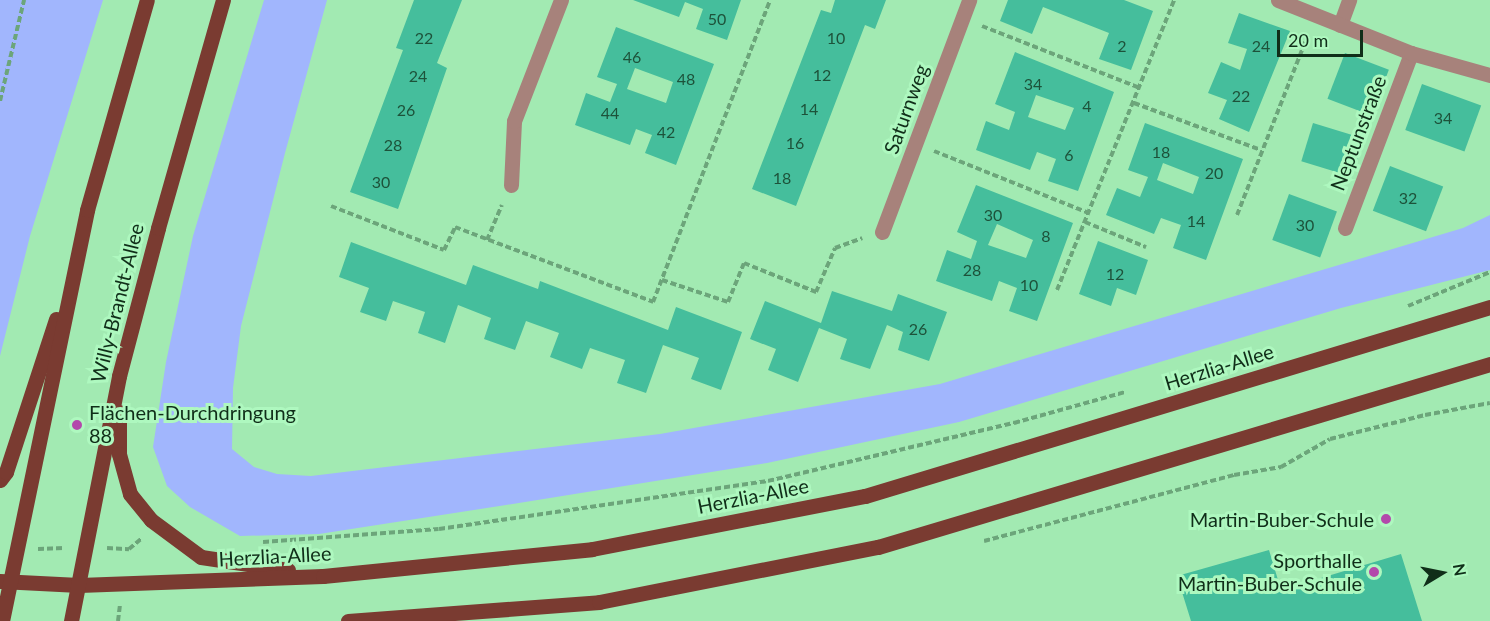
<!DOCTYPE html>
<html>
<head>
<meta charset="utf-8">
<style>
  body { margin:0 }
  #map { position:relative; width:1490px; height:621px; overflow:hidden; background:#a2eab2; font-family:Lato,sans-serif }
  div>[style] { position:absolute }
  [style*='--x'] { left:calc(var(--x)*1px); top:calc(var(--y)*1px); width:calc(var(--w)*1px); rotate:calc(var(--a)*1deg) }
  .green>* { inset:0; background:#a1b6fd }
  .building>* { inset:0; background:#45be9c; transform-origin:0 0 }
  .path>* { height:4px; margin-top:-2px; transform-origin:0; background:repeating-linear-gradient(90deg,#6ca57a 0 6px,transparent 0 9px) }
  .service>* { height:15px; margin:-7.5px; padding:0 7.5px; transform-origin:7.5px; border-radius:7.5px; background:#a7827b }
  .minor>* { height:15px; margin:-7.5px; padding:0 7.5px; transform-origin:7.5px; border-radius:7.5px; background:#a7827b }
  .primary>* { height:15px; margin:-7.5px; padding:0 7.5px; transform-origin:7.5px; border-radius:7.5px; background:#7a3b31 }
  .dots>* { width:16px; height:16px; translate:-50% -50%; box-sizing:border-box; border:3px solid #aef8bf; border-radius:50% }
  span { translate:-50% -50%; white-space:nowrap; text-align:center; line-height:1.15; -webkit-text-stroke:6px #aef8bf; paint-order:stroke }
  .number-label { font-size:16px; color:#1d523a }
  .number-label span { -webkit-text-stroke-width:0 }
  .street-label { font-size:20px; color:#102e19 }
  .poi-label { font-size:20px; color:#102e19 }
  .left { translate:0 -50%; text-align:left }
  .right { translate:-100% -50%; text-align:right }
  .north { position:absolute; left:1412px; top:543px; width:60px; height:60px; -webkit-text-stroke:4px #aef8bf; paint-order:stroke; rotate:80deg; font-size:16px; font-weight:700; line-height:24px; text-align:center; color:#102e19 }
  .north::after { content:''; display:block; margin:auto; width:21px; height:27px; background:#102e19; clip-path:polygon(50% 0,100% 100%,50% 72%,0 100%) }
  .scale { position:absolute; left:1277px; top:30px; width:86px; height:27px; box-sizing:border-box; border:3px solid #102e19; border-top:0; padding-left:8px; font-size:18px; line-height:21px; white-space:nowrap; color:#102e19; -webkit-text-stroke:4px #aef8bf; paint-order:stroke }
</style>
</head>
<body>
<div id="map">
  <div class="green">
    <div style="clip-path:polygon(0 0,103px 0,30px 236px,0 356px)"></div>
    <div style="clip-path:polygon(264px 0,327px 0,285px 153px,241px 326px,233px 388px,232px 449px,254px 467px,277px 474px,311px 476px,660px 434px,940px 384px,1463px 228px,1490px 215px,1490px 270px,1341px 308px,959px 422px,767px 463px,506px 505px,319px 534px,240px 536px,190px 507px,167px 486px,153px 447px,166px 362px,193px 236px)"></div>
  </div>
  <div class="building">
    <div style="clip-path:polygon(414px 0,462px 0,437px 63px,447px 68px,398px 209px,350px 192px,403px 50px,396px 48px)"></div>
    <div style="clip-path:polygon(633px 0,741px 0,727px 40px,696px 29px,703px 9px,685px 2px,679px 17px)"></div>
    <div style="clip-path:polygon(835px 0,886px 0,875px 29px,865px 25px,796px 206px,752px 189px,821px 10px,831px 13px)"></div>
    <div style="clip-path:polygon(1008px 0,1124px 0,1153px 11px,1131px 70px,1099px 59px,1109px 33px,1043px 7px,1032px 34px,1000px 21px)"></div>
    <div style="clip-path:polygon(1239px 13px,1290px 31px,1249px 132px,1219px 119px,1227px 100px,1208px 93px,1221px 62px,1240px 70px,1247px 49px,1228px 43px)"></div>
    <div style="clip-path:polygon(evenodd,616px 27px,714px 64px,676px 165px,645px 153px,652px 135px,636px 129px,630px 145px,575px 125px,586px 93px,610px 102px,617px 84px,597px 77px,616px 27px,635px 68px,673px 82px,666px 103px,627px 89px,635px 68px)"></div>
    <div style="clip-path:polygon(evenodd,1015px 52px,1114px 92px,1078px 191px,1048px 181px,1056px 159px,1037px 152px,1030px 170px,976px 150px,986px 121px,1009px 130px,1015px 112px,995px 104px,1015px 52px,1036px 95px,1074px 108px,1065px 130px,1028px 117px,1036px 95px)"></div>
    <div style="left:1345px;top:53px;width:47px;height:49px;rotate:21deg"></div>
    <div style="left:1422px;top:84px;width:63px;height:49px;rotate:20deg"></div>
    <div style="clip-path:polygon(evenodd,1145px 123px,1243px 159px,1206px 260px,1173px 248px,1181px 225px,1161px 218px,1154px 234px,1106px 215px,1117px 188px,1140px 197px,1148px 177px,1128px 170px,1145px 123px,1163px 163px,1199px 177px,1193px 194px,1157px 180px,1163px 163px)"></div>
    <div style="left:1313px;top:123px;width:53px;height:40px;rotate:17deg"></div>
    <div style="left:1390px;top:166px;width:57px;height:48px;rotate:21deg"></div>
    <div style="clip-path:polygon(evenodd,976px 185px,1073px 223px,1037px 321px,1009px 311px,1017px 288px,999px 281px,992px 301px,936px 281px,947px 250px,971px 259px,977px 241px,957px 232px,976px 185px,997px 224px,1033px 240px,1026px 258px,988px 245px,997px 224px)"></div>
    <div style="left:1289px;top:194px;width:51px;height:49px;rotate:20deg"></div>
    <div style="clip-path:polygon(1098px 241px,1148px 260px,1136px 295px,1117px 288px,1111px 306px,1079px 294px)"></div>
    <div style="clip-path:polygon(351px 242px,466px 285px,473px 265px,538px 289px,540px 281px,668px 330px,676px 307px,742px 332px,721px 390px,691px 379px,699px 358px,663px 345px,646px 393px,617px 383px,625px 360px,590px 348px,582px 369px,550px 357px,559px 333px,526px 321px,515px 350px,484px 339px,491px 318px,458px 305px,445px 343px,418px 333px,425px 312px,393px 301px,386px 321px,360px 312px,369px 288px,339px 277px)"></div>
    <div style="clip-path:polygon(832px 291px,892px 311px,898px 294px,947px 312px,929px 361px,898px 350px,903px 332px,887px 325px,870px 369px,840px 359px,847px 339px,819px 328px,798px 382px,768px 370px,776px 349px,750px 339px,765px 301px,821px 323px)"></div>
    <div style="clip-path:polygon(1269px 550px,1281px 590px,1401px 554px,1422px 621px,1191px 621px,1177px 576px)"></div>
  </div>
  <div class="path">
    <div style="--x:982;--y:26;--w:170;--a:21.4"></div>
    <div style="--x:0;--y:101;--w:104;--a:-76.6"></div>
    <div style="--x:1134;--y:103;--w:135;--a:20.3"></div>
    <div style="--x:934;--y:151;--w:167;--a:21.8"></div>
    <div style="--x:331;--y:206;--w:121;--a:21.3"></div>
    <div style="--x:444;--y:250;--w:25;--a:-64"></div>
    <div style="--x:455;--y:227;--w:212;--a:20.7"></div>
    <div style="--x:653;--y:302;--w:324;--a:-68.8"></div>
    <div style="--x:1237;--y:215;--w:193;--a:-68.5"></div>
    <div style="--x:1085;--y:222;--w:66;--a:22.3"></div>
    <div style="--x:487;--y:240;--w:38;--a:-67"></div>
    <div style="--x:662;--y:280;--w:70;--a:18.4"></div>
    <div style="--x:728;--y:302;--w:42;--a:-67.7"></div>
    <div style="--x:744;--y:263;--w:78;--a:21.9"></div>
    <div style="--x:816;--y:292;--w:48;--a:-66.6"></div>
    <div style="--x:835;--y:248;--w:29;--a:-20"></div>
    <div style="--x:1057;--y:290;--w:313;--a:-68"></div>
    <div style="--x:1408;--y:306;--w:89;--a:-22.5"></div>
    <div style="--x:984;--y:541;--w:259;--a:-14.8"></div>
    <div style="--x:1234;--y:475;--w:48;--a:-9.7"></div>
    <div style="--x:1281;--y:467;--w:56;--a:-29.7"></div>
    <div style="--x:1330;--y:439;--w:98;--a:-14.2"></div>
    <div style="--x:1425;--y:415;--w:66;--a:-10.5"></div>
    <div style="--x:263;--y:542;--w:176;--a:-4.2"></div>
    <div style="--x:439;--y:529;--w:332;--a:-8.3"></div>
    <div style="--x:768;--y:481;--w:253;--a:-13.3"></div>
    <div style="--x:1014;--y:423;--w:115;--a:-15.6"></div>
    <div style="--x:107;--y:548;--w:22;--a:3"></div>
    <div style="--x:129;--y:549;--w:16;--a:-40"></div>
    <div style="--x:38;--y:549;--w:26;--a:-2"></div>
    <div style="--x:118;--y:621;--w:17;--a:-83"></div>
  </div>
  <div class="service">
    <div style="--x:1340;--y:25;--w:27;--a:-70"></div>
    <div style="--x:1345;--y:228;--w:187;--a:-69.3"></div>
  </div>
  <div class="minor">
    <div style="--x:1278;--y:0;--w:143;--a:21.7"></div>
    <div style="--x:1411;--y:53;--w:82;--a:15.6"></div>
    <div style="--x:511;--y:185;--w:64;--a:-87.3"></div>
    <div style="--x:514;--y:121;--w:130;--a:-68.8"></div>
    <div style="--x:882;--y:232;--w:248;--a:-69.4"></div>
  </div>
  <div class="primary">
    <div style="--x:119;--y:412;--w:42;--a:90"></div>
    <div style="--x:119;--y:454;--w:41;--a:74.6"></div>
    <div style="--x:130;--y:494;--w:33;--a:51"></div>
    <div style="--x:151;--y:520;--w:62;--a:36.5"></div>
    <div style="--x:201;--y:557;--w:88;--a:8.5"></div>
    <div style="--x:0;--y:480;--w:10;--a:-53"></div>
    <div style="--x:6;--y:472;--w:161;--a:-71.9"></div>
    <div style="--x:0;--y:581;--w:79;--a:2.9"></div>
    <div style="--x:79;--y:585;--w:244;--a:-2.1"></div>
    <div style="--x:323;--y:576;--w:270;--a:-5.7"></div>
    <div style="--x:592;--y:549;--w:278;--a:-11"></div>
    <div style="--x:865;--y:496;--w:653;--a:-16.83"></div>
    <div style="--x:2;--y:621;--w:420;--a:-78.3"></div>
    <div style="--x:87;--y:210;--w:218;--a:-74.1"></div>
    <div style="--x:71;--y:621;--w:250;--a:-78.9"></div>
    <div style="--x:119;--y:376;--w:153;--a:-75.2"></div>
    <div style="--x:158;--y:228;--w:237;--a:-74.1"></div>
    <div style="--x:348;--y:621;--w:252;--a:-4.3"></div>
    <div style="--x:599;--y:602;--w:284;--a:-11.2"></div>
    <div style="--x:878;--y:547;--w:639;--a:-16.65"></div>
  </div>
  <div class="dots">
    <div style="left:77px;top:425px;background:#b349ab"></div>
    <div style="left:1386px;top:519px;background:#b349ab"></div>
    <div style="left:1374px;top:572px;background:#b349ab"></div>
  </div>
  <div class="number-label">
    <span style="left:717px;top:19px">50</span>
    <span style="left:424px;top:38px">22</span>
    <span style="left:836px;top:38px">10</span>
    <span style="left:1122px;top:46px">2</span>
    <span style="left:1261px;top:46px">24</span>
    <span style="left:632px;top:57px">46</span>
    <span style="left:822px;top:75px">12</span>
    <span style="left:418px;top:76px">24</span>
    <span style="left:686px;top:79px">48</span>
    <span style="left:1033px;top:84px">34</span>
    <span style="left:1241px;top:96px">22</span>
    <span style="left:1087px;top:106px">4</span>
    <span style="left:809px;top:109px">14</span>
    <span style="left:406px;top:110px">26</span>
    <span style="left:610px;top:113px">44</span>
    <span style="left:1443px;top:118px">34</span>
    <span style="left:666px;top:132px">42</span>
    <span style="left:795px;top:143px">16</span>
    <span style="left:393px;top:145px">28</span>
    <span style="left:1161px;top:152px">18</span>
    <span style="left:1069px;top:155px">6</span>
    <span style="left:1214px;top:173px">20</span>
    <span style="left:782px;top:178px">18</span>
    <span style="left:381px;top:182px">30</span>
    <span style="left:1408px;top:198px">32</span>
    <span style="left:993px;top:215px">30</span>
    <span style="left:1196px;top:221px">14</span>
    <span style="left:1305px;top:225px">30</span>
    <span style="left:1046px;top:236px">8</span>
    <span style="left:972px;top:270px">28</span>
    <span style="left:1115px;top:274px">12</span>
    <span style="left:1029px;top:285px">10</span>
    <span style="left:918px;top:329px">26</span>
  </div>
  <div class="street-label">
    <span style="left:906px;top:109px;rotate:-70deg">Saturnweg</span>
    <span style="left:1358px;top:133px;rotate:-69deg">Neptunstraße</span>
    <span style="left:117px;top:303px;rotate:-76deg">Willy-Brandt-Allee</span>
    <span style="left:1219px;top:367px;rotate:-17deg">Herzlia-Allee</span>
    <span style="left:753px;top:496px;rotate:-11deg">Herzlia-Allee</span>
    <span style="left:275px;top:556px;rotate:-3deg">Herzlia-Allee</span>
  </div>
  <div class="poi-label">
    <span class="left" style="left:89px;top:424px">Flächen-Durchdringung<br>88</span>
    <span class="right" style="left:1374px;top:519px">Martin-Buber-Schule</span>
    <span class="right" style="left:1362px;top:572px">Sporthalle<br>Martin-Buber-Schule</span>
  </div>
  <div class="north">N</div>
  <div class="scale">20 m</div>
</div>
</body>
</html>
